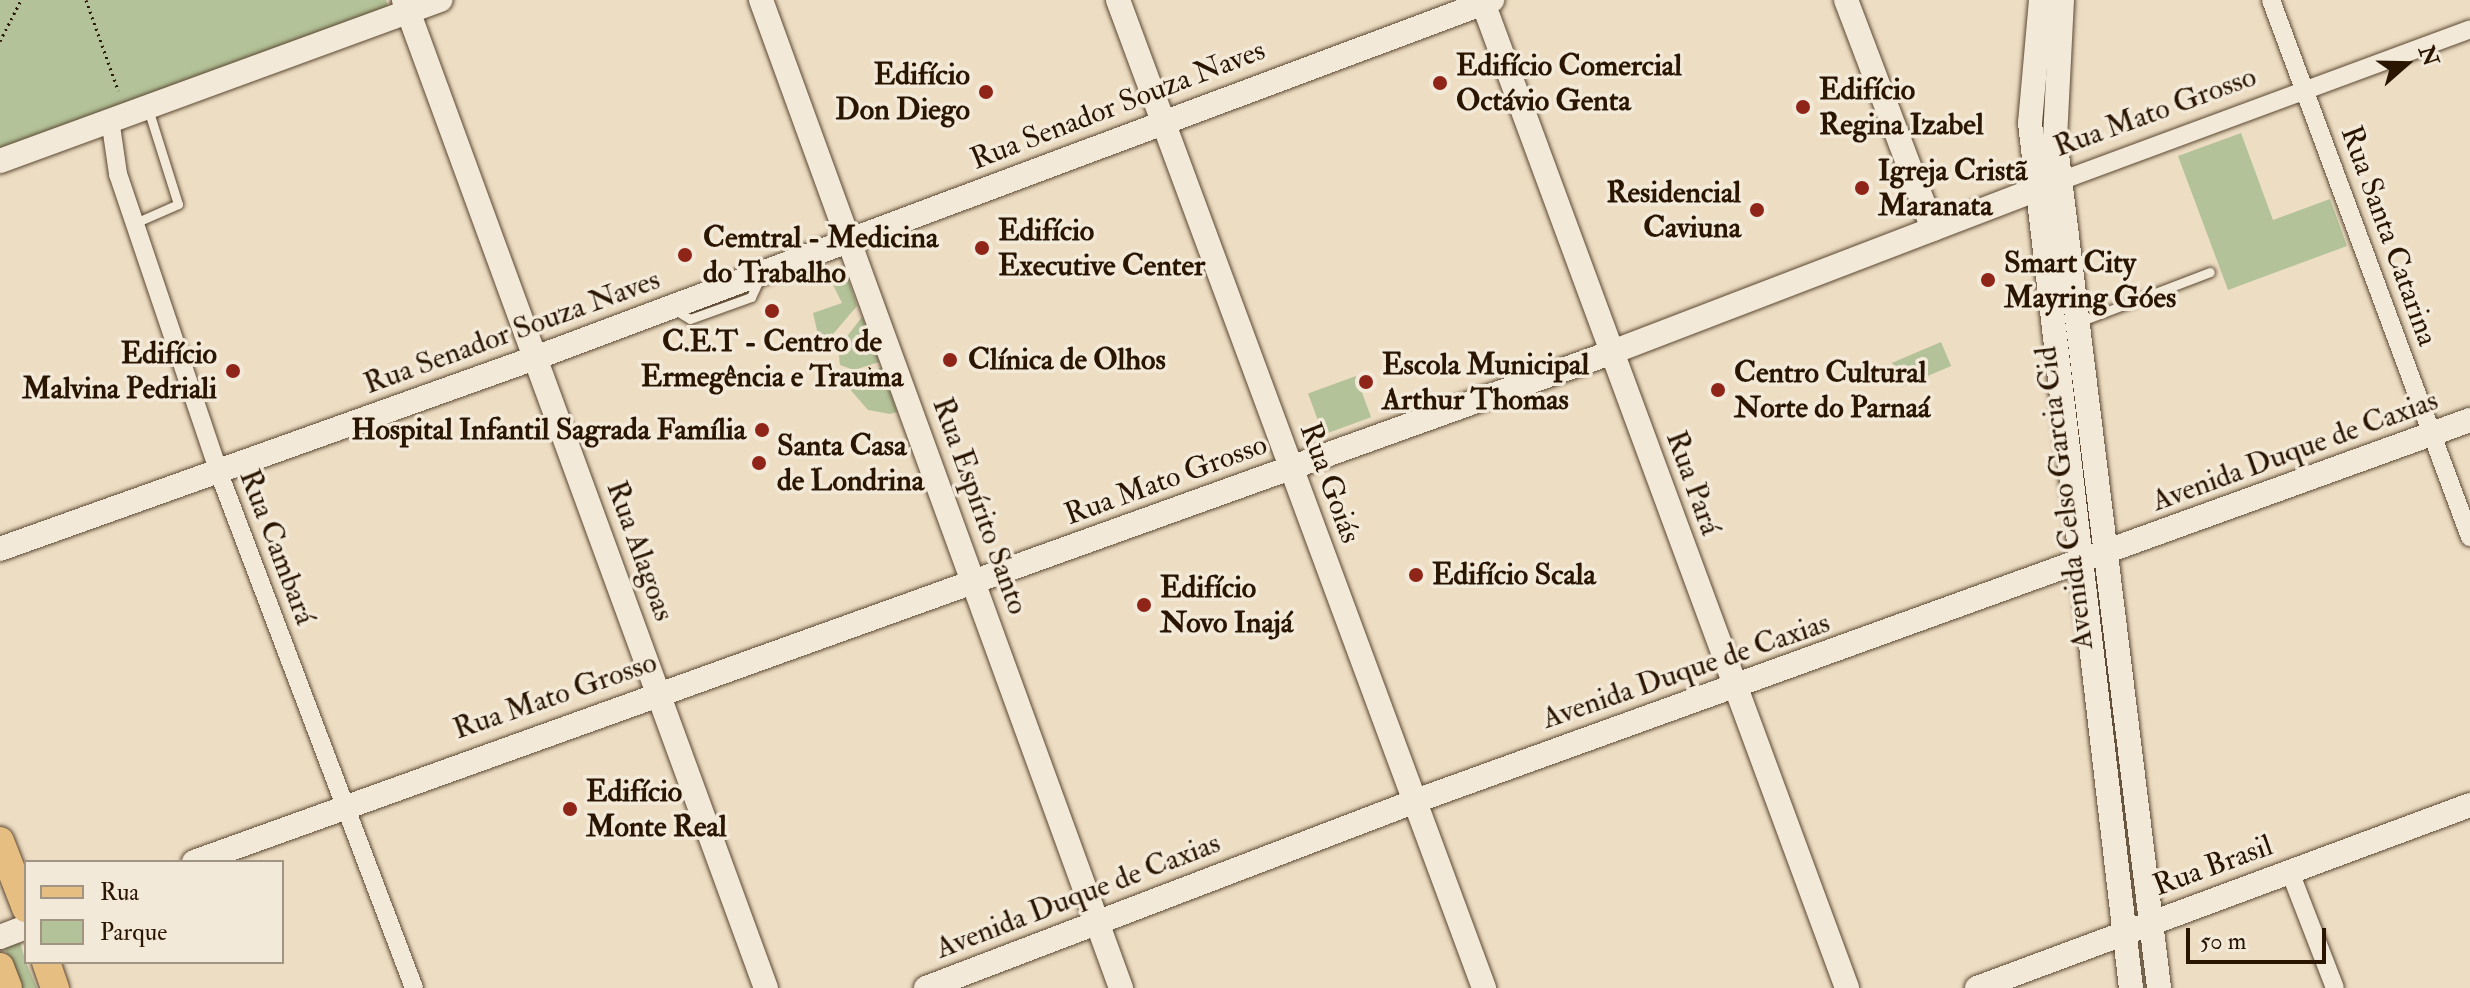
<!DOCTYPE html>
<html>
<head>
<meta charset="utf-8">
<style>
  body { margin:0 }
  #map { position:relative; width:2470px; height:988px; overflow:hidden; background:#edddc3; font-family:"IM FELL Double Pica",serif }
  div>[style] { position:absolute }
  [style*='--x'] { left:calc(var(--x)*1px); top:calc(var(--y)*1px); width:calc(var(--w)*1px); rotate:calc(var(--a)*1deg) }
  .green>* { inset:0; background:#b3c298; transform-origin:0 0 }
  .path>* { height:3px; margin-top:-1.5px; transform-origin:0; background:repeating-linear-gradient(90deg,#291500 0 2px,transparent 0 6px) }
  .roads { filter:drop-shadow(0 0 2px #5a4731) drop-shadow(0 0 2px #5a4731) }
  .lane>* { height:9px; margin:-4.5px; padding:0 4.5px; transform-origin:4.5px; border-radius:4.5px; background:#f3e9d8 }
  .street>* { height:18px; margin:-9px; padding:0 9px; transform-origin:9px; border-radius:9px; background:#f3e9d8 }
  .secondary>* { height:24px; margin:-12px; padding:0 12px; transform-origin:12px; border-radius:12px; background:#f3e9d8 }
  .primary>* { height:28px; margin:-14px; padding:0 14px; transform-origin:14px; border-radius:14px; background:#e6be82 }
  .dots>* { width:22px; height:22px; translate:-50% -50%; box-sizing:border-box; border:4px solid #f3e9d8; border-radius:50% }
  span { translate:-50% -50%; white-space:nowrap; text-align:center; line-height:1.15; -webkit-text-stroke:7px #f3e9d8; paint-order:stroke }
  .poi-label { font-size:30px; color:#291500; font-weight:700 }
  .left { translate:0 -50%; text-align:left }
  .right { translate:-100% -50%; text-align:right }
  .street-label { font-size:30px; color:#291500 }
  .legend { position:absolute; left:24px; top:860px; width:260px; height:104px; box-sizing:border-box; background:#f3e9d8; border:2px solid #a29482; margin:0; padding:10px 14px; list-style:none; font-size:24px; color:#291500 }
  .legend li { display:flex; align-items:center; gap:16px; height:40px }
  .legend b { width:40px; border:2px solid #a29482 }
  .north { position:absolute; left:2366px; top:24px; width:80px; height:80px; -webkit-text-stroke:6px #f3e9d8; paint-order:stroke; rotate:70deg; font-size:22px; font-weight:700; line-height:32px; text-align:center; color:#291500 }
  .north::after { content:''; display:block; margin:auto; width:28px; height:36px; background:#291500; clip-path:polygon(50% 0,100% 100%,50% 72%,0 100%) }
  .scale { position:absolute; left:2186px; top:928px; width:140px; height:36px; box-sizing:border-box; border:4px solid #291500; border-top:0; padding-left:10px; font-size:24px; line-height:28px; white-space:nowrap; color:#291500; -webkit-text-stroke:6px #f3e9d8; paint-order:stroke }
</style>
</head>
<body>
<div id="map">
  <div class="green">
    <div style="clip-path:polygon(0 0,386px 0,390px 12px,0 153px)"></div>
    <div style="clip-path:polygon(2241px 133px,2273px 220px,2330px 199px,2347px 246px,2228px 290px,2178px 156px)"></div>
    <div style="clip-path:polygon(845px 270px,857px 306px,821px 348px,813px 313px,842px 303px,829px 277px)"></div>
    <div style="clip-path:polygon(862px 317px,879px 362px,854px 370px,840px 365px,838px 348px)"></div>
    <div style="left:1941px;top:342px;width:26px;height:53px;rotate:67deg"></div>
    <div style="clip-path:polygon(881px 367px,897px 412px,890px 414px,868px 410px,848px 387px)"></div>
    <div style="left:1356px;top:376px;width:44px;height:51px;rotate:70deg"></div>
    <div style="clip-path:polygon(19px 939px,26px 962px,37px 988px,19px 988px,4px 945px)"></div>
  </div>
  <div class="path">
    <div style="--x:86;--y:0;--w:96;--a:70.4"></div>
    <div style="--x:0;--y:41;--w:46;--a:-62.9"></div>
    <div style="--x:846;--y:376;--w:29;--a:-18"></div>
  </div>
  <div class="roads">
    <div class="lane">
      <div style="--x:135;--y:223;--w:47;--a:-23.8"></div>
      <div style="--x:178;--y:204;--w:100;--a:-107.5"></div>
      <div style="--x:675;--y:310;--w:17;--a:31"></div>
      <div style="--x:690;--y:319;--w:65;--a:-19.8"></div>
      <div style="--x:751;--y:297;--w:19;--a:-65"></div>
      <div style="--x:2079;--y:322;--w:140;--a:-20.9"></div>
    </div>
    <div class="street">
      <div style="--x:2271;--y:0;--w:573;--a:69.67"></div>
      <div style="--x:110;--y:119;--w:56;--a:81.7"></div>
      <div style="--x:118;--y:174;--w:316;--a:71.3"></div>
      <div style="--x:219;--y:473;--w:551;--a:69.26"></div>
      <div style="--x:2052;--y:184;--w:446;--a:-20.3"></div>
      <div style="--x:2290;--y:872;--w:124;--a:68.8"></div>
    </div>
    <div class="secondary">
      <div style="--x:404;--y:0;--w:1052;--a:69.88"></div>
      <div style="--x:761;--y:0;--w:1052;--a:69.98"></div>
      <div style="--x:1118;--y:0;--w:1054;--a:69.67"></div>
      <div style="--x:1482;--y:0;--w:1053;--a:69.72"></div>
      <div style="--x:1846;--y:0;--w:245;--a:69.2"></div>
      <div style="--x:2041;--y:0;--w:123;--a:95.1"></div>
      <div style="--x:2030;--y:123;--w:871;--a:83.34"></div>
      <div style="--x:2062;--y:0;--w:138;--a:92.9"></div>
      <div style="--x:2055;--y:138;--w:856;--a:83.02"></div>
      <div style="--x:0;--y:161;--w:469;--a:-20.1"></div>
      <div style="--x:0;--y:549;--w:568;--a:-19.65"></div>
      <div style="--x:535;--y:358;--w:1022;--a:-20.51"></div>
      <div style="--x:194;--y:862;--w:1505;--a:-19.77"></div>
      <div style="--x:1610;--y:353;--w:457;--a:-21"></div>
      <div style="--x:0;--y:937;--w:28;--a:-21"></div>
      <div style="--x:926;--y:988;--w:521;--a:-20.9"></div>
      <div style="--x:1413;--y:802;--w:1124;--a:-19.87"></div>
      <div style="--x:1977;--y:988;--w:526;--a:-20.36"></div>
    </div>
    <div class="primary">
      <div style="--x:0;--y:841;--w:72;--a:68.8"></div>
      <div style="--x:46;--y:962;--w:28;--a:71"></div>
      <div style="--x:0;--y:967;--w:22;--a:69"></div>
    </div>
  </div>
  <div class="dots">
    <div style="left:1440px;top:83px;background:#8f2418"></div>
    <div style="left:986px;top:92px;background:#8f2418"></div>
    <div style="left:1803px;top:107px;background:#8f2418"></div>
    <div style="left:1862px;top:188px;background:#8f2418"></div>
    <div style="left:1757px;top:210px;background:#8f2418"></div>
    <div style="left:982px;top:248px;background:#8f2418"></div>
    <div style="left:685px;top:255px;background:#8f2418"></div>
    <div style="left:1988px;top:280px;background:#8f2418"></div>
    <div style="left:772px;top:311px;background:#8f2418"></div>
    <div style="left:950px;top:360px;background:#8f2418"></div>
    <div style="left:233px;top:371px;background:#8f2418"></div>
    <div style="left:1366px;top:382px;background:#8f2418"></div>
    <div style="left:1718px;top:390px;background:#8f2418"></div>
    <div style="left:762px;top:430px;background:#8f2418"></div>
    <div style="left:759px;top:463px;background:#8f2418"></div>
    <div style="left:1416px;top:575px;background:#8f2418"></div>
    <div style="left:1144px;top:605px;background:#8f2418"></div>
    <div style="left:570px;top:809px;background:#8f2418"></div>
  </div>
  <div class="poi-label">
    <span class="left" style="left:1456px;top:83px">Edifício Comercial<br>Octávio Genta</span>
    <span class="right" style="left:970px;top:92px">Edifício<br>Don Diego</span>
    <span class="left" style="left:1819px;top:107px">Edifício<br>Regina Izabel</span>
    <span class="left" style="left:1878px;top:188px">Igreja Cristã<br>Maranata</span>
    <span class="right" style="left:1741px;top:210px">Residencial<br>Caviuna</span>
    <span class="left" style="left:998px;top:248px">Edifício<br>Executive Center</span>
    <span class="left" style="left:703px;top:255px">Cemtral - Medicina<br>do Trabalho</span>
    <span class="left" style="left:2004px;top:280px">Smart City<br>Mayring Góes</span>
    <span style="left:772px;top:359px">C.E.T - Centro de<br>Ermegência e Trauma</span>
    <span class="right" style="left:217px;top:371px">Edifício<br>Malvina Pedriali</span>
    <span class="left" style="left:968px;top:360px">Clínica de Olhos</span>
    <span class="left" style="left:1382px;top:382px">Escola Municipal<br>Arthur Thomas</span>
    <span class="left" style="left:1734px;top:390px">Centro Cultural<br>Norte do Parnaá</span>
    <span class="right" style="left:746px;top:430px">Hospital Infantil Sagrada Família</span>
    <span class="left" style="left:777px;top:463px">Santa Casa<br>de Londrina</span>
    <span class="left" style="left:1432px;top:575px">Edifício Scala</span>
    <span class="left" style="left:1160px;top:605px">Edifício<br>Novo Inajá</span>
    <span class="left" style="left:586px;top:809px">Edifício<br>Monte Real</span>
  </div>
  <div class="street-label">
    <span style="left:1118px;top:105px;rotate:-21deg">Rua Senador Souza Naves</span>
    <span style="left:2155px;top:112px;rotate:-20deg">Rua Mato Grosso</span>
    <span style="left:2389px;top:236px;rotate:70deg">Rua Santa Catarina</span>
    <span style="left:512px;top:332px;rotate:-20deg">Rua Senador Souza Naves</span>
    <span style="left:2295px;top:451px;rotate:-20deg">Avenida Duque de Caxias</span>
    <span style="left:1166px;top:480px;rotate:-20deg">Rua Mato Grosso</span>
    <span style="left:1330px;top:483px;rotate:70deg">Rua Goiás</span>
    <span style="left:1693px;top:483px;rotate:70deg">Rua Pará</span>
    <span style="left:2065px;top:498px;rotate:-97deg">Avenida Celso Garcia Cid</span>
    <span style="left:980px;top:506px;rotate:70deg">Rua Espírito Santo</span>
    <span style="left:277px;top:547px;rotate:69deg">Rua Cambará</span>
    <span style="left:640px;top:551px;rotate:70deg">Rua Alagoas</span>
    <span style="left:1686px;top:671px;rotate:-19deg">Avenida Duque de Caxias</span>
    <span style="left:555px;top:696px;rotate:-19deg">Rua Mato Grosso</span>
    <span style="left:2213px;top:866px;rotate:-20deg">Rua Brasil</span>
    <span style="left:1078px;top:896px;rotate:-21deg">Avenida Duque de Caxias</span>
  </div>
  <ul class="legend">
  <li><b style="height:10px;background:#e6be82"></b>Rua</li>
  <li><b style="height:22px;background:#b3c298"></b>Parque</li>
  </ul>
  <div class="north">N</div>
  <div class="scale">50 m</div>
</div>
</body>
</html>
